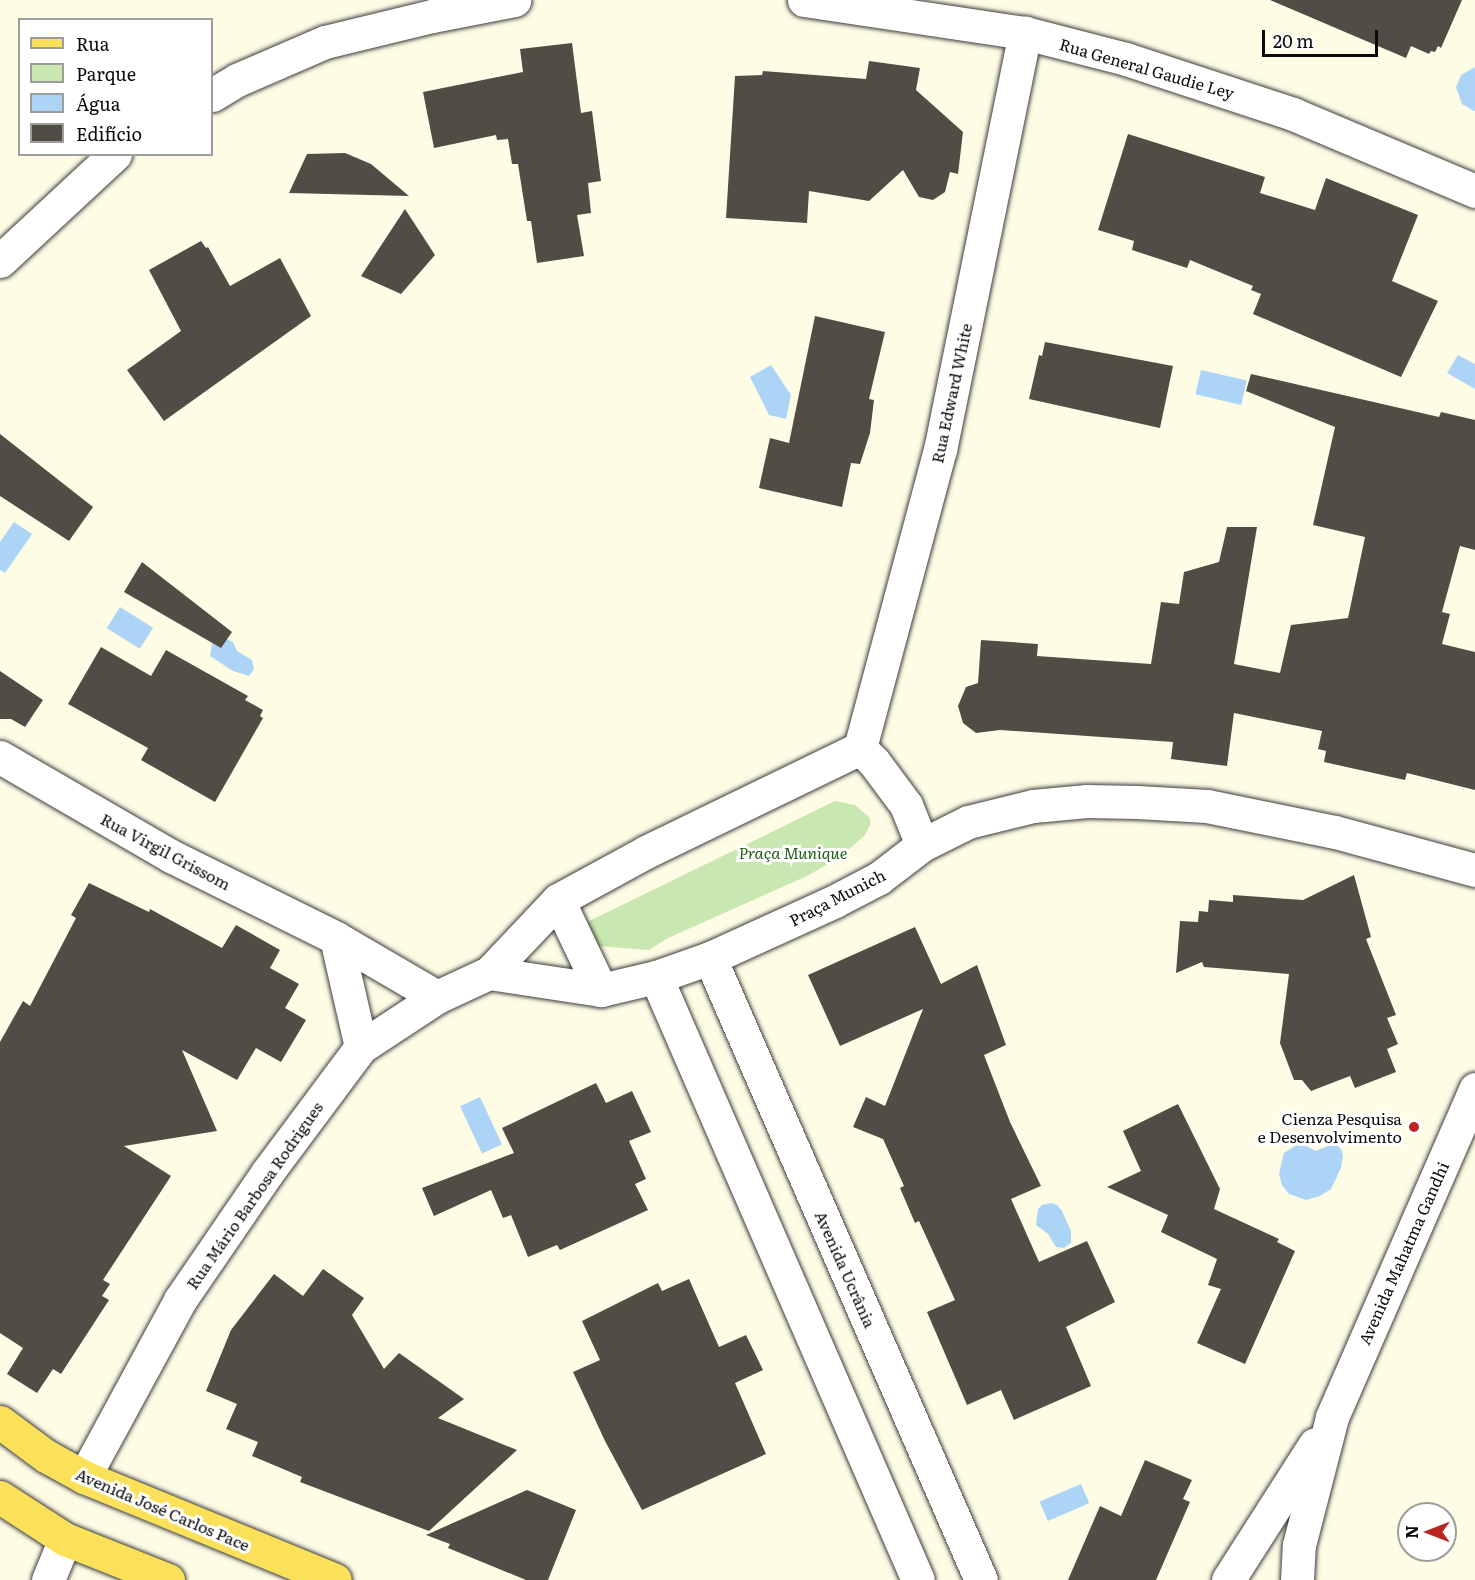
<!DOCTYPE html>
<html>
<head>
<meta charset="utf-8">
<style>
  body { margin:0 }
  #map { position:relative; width:1475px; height:1580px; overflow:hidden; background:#fffce6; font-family:Literata,serif }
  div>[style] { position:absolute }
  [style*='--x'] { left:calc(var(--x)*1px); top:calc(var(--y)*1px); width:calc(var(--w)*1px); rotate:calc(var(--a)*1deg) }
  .green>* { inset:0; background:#c9e8b1 }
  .water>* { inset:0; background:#abd4f7; transform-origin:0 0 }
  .building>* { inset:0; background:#524c46 }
  .roads { filter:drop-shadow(0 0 2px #3d3d3d) drop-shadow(0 0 2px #3d3d3d) }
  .minor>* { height:33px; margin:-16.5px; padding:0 16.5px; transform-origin:16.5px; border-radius:16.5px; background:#fff }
  .major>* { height:33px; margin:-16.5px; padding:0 16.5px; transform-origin:16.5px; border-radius:16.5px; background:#fbe15a }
  .dots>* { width:16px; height:16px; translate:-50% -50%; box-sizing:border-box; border:3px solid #fff; border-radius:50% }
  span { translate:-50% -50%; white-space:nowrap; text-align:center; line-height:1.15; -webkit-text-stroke:6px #fff; paint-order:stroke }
  .street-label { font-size:16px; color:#0a0a0a }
  .park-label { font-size:16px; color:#23611b; font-style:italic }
  .poi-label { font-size:16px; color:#0a0a0a }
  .right { translate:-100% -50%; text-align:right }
  .legend { position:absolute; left:18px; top:18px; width:195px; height:138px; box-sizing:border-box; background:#fff; border:2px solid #9d9d9d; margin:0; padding:8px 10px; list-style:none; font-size:18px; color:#0a0a0a }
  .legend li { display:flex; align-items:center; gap:12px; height:30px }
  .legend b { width:30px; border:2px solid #9d9d9d }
  .north { position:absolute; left:1397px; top:1502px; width:60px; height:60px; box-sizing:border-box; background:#fff; border:2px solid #9d9d9d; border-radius:50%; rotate:270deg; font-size:16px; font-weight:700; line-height:24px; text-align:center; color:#0a0a0a }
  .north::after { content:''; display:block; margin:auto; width:21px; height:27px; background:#ba2621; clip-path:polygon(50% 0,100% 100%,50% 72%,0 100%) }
  .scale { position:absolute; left:1262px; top:30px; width:116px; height:27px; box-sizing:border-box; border:3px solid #0a0a0a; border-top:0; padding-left:8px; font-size:18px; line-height:21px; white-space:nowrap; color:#0a0a0a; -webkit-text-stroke:4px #fff; paint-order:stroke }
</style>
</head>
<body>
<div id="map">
  <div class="green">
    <div style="clip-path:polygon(835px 801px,855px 805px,870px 818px,870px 825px,865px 835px,840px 857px,807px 876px,668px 938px,649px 950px,596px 946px,577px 927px)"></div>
  </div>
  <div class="water">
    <div style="clip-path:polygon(1475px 67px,1475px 111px,1474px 111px,1462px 104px,1456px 87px,1461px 75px)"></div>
    <div style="clip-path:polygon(1458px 355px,1475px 364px,1475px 389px,1447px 373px)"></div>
    <div style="clip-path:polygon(771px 365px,791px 395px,786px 419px,769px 415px,750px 377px)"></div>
    <div style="left:1201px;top:370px;width:47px;height:25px;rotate:13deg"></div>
    <div style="clip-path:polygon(14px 522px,32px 534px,5px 573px,0 570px,0 542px)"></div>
    <div style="left:120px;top:607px;width:39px;height:25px;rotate:32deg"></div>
    <div style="clip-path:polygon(224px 638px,233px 642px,237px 651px,252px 660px,254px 669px,249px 676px,233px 671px,210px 656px,212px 644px)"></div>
    <div style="left:480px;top:1097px;width:52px;height:22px;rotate:65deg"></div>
    <div style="clip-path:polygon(1300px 1143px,1316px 1151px,1330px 1145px,1337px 1145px,1341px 1149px,1343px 1156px,1341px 1168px,1331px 1189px,1320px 1196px,1306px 1200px,1289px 1194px,1282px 1185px,1279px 1174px,1284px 1153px)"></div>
    <div style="clip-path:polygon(1051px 1203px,1057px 1205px,1062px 1211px,1071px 1231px,1071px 1243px,1064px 1248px,1056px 1247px,1048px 1234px,1036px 1225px,1038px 1209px,1042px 1205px)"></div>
    <div style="left:1081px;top:1484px;width:21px;height:45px;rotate:67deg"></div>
  </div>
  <div class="building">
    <div style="clip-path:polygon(1270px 0,1462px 0,1441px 48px,1438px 46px,1435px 52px,1431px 51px,1429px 54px,1411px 46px,1406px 58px)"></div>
    <div style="clip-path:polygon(572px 43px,581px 113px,592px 111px,601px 181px,588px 183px,591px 213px,577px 215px,584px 256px,537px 263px,531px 221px,527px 221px,518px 164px,512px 164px,508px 139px,497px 140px,496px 135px,434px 148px,423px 92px,523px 72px,520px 49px)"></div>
    <div style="clip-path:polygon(869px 61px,920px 68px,916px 90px,963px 132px,958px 174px,950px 172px,945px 192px,933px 200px,919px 197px,903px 170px,869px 201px,809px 191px,807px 223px,726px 218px,735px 76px,762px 75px,763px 71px,866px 79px)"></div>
    <div style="clip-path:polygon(1128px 134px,1265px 177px,1260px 193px,1315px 210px,1326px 178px,1418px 215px,1392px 281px,1438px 301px,1401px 377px,1253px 314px,1261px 294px,1251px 290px,1253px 286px,1190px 260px,1187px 268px,1132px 250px,1134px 241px,1098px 230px)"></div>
    <div style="clip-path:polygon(345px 153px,371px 164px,409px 196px,289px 193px,307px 154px)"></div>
    <div style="clip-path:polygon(405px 209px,435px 255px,401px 294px,361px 276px)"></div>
    <div style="clip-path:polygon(201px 241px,206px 248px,208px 247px,230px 286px,280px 258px,311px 316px,164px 421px,127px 370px,181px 331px,149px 270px)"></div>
    <div style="clip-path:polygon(815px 316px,885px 332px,869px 399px,874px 400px,870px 433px,860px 464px,851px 463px,842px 507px,759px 488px,770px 438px,789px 443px)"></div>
    <div style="clip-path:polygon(1045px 342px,1173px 366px,1160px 428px,1029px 399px,1039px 355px,1042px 356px)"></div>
    <div style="clip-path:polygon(1251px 374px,1439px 417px,1441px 412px,1475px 420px,1475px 550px,1460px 546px,1442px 612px,1450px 614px,1442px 644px,1475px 652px,1475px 790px,1407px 773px,1405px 780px,1324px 762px,1326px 751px,1318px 749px,1322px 731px,1234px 713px,1227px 766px,1171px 759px,1173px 742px,1000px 730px,976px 733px,963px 723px,958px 706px,966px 687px,978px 683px,981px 640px,1038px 644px,1037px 656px,1151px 664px,1161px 602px,1179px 604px,1184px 572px,1219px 562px,1227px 527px,1257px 527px,1234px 664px,1280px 673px,1291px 625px,1348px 618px,1365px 537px,1313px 525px,1335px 427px,1246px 391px)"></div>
    <div style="clip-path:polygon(0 434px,93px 507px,69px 541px,0 496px)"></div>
    <div style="clip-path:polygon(142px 562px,232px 632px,221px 648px,124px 592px)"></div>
    <div style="clip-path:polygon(101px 647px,151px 676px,166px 650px,248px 696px,245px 700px,263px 710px,260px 716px,263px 718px,215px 802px,141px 760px,148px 748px,68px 704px)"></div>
    <div style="clip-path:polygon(0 671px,43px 700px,25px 727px,11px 719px,0 719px)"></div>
    <div style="clip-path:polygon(1354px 875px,1371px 937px,1366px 939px,1396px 1015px,1387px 1018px,1398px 1044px,1387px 1049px,1396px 1072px,1355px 1088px,1350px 1076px,1311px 1091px,1302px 1080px,1294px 1080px,1280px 1043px,1289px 974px,1204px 967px,1202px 962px,1176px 973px,1180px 921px,1198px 922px,1199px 911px,1208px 912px,1209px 900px,1233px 902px,1233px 895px,1303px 900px)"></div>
    <div style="clip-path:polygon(89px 883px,149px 912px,150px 909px,222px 948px,236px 925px,280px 950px,270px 968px,299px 984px,285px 1008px,306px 1020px,281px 1062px,256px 1048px,237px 1080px,182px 1050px,217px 1131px,124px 1146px,171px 1176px,103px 1280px,110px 1284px,102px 1296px,109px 1300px,61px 1374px,53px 1369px,37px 1393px,7px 1374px,23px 1348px,0 1333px,0 1042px,23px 1001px,30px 1006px,76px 918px,71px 915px)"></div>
    <div style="clip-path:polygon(915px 927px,941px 984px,977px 965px,1006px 1045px,984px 1055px,1010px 1122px,1041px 1186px,1011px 1199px,1039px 1262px,1087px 1241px,1115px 1302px,1066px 1327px,1091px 1386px,1014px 1420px,1001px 1390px,967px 1405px,927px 1312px,955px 1300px,919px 1221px,915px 1223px,900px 1188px,904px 1186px,883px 1139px,853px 1127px,866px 1097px,885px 1106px,923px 1009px,840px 1046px,808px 975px)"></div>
    <div style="clip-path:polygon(596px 1083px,606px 1103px,632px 1091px,651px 1132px,629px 1141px,646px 1179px,635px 1184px,648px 1210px,560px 1250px,557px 1245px,528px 1257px,511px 1215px,503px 1218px,491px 1190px,434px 1216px,422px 1188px,514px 1153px,502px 1128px)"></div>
    <div style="clip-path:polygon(1178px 1104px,1220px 1189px,1214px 1209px,1279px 1239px,1277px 1242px,1295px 1251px,1245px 1364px,1197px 1343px,1221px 1289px,1208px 1285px,1217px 1259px,1161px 1232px,1168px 1215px,1107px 1187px,1141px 1171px,1123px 1131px)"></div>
    <div style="clip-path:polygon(323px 1269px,364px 1298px,352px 1315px,384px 1369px,399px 1353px,464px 1399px,438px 1418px,517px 1450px,429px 1531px,300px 1482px,302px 1477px,252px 1456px,258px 1442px,226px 1429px,237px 1404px,206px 1391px,231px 1330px,274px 1274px,303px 1296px)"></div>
    <div style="clip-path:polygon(689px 1279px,719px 1347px,746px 1335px,763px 1370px,735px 1383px,766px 1454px,642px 1510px,605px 1441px,573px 1372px,600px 1360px,582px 1321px,658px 1283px,662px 1291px)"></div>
    <div style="clip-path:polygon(1145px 1460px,1192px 1480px,1183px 1499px,1190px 1502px,1156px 1580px,1068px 1580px,1100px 1506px,1121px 1516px)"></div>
    <div style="clip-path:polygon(527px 1490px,576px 1510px,548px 1580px,526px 1580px,448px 1548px,450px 1544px,426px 1535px)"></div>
  </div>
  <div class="roads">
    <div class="minor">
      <div style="--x:804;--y:0;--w:223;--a:8.5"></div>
      <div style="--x:1025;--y:33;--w:104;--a:14.4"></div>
      <div style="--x:1126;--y:59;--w:176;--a:18.2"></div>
      <div style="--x:1293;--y:114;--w:198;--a:22.9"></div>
      <div style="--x:212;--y:95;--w:29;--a:-31"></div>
      <div style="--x:237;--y:80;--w:96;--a:-23.4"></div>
      <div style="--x:325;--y:42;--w:110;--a:-13.7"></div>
      <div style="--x:432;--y:16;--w:84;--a:-11"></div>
      <div style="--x:0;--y:261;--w:157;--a:-42.9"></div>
      <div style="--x:860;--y:748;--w:309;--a:-75"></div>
      <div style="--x:940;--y:450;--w:426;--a:-78.5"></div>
      <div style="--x:0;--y:757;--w:198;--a:30.1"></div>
      <div style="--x:171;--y:856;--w:184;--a:26.4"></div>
      <div style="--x:336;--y:938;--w:117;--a:30.3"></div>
      <div style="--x:922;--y:845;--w:51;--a:-26.6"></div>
      <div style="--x:968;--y:822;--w:67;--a:-13.8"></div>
      <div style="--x:1033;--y:806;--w:54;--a:-5.3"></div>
      <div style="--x:1087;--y:801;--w:50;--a:1.1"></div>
      <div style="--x:1137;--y:802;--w:70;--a:3.3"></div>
      <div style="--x:1207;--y:806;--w:131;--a:11.5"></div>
      <div style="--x:1335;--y:832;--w:145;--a:15.2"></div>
      <div style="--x:558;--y:900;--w:100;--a:64.5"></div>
      <div style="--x:336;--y:938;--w:112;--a:77.1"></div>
      <div style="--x:710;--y:958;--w:678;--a:66.46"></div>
      <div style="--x:489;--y:973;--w:113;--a:8.6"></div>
      <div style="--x:601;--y:990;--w:57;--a:-13.3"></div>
      <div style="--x:656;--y:977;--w:57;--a:-19.4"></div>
      <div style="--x:710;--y:958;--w:137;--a:-24.5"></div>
      <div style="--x:835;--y:901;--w:50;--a:-27.6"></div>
      <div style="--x:879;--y:878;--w:54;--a:-37.5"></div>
      <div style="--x:922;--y:845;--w:43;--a:-111.8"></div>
      <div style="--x:906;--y:805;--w:54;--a:-126.7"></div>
      <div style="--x:874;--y:762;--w:20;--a:-135"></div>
      <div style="--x:656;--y:977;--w:657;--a:66.52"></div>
      <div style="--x:84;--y:1477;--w:201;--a:-61.5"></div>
      <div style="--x:180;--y:1300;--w:154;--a:-55.6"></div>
      <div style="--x:267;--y:1173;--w:157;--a:-53.3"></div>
      <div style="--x:361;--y:1047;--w:91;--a:-33.3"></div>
      <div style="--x:437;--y:997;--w:57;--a:-24.8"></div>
      <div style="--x:489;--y:973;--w:100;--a:-46.6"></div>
      <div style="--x:558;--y:900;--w:100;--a:-28.6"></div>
      <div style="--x:646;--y:852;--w:238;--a:-25.9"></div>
      <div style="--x:48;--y:1580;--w:44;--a:-67.5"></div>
      <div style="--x:1228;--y:1580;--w:161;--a:-57.4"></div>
      <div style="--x:1297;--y:1580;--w:35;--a:-87"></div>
      <div style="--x:1299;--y:1545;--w:132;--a:-75.5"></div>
      <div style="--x:1332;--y:1417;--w:358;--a:-66.4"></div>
    </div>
    <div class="major">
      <div style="--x:0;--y:1422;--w:57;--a:36.5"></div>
      <div style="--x:46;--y:1456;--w:43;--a:28.9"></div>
      <div style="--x:84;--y:1477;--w:271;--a:22.3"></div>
      <div style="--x:0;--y:1497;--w:77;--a:32.9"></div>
      <div style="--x:65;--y:1539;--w:111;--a:21.7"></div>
    </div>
  </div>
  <div class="dots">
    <div style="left:1414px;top:1127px;background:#ba2621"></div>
  </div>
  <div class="street-label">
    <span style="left:1147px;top:68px;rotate:16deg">Rua General Gaudie Ley</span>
    <span style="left:951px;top:393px;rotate:-78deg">Rua Edward White</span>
    <span style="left:166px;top:851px;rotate:28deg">Rua Virgil Grissom</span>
    <span style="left:837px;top:897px;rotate:-27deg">Praça Munich</span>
    <span style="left:254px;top:1195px;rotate:-55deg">Rua Mário Barbosa Rodrigues</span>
    <span style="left:1403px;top:1253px;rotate:-66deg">Avenida Mahatma Gandhi</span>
    <span style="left:846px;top:1269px;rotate:66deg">Avenida Ucrânia</span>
    <span style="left:163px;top:1509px;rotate:23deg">Avenida José Carlos Pace</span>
  </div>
  <div class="park-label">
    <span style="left:793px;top:852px">Praça Munique</span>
  </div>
  <div class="poi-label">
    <span class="right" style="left:1402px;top:1127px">Cienza Pesquisa<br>e Desenvolvimento</span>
  </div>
  <ul class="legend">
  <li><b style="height:8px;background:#fbe15a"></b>Rua</li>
  <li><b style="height:16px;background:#c9e8b1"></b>Parque</li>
  <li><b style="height:16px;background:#abd4f7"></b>Água</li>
  <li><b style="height:16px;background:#524c46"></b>Edifício</li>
  </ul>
  <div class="north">N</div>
  <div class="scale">20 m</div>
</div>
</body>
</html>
